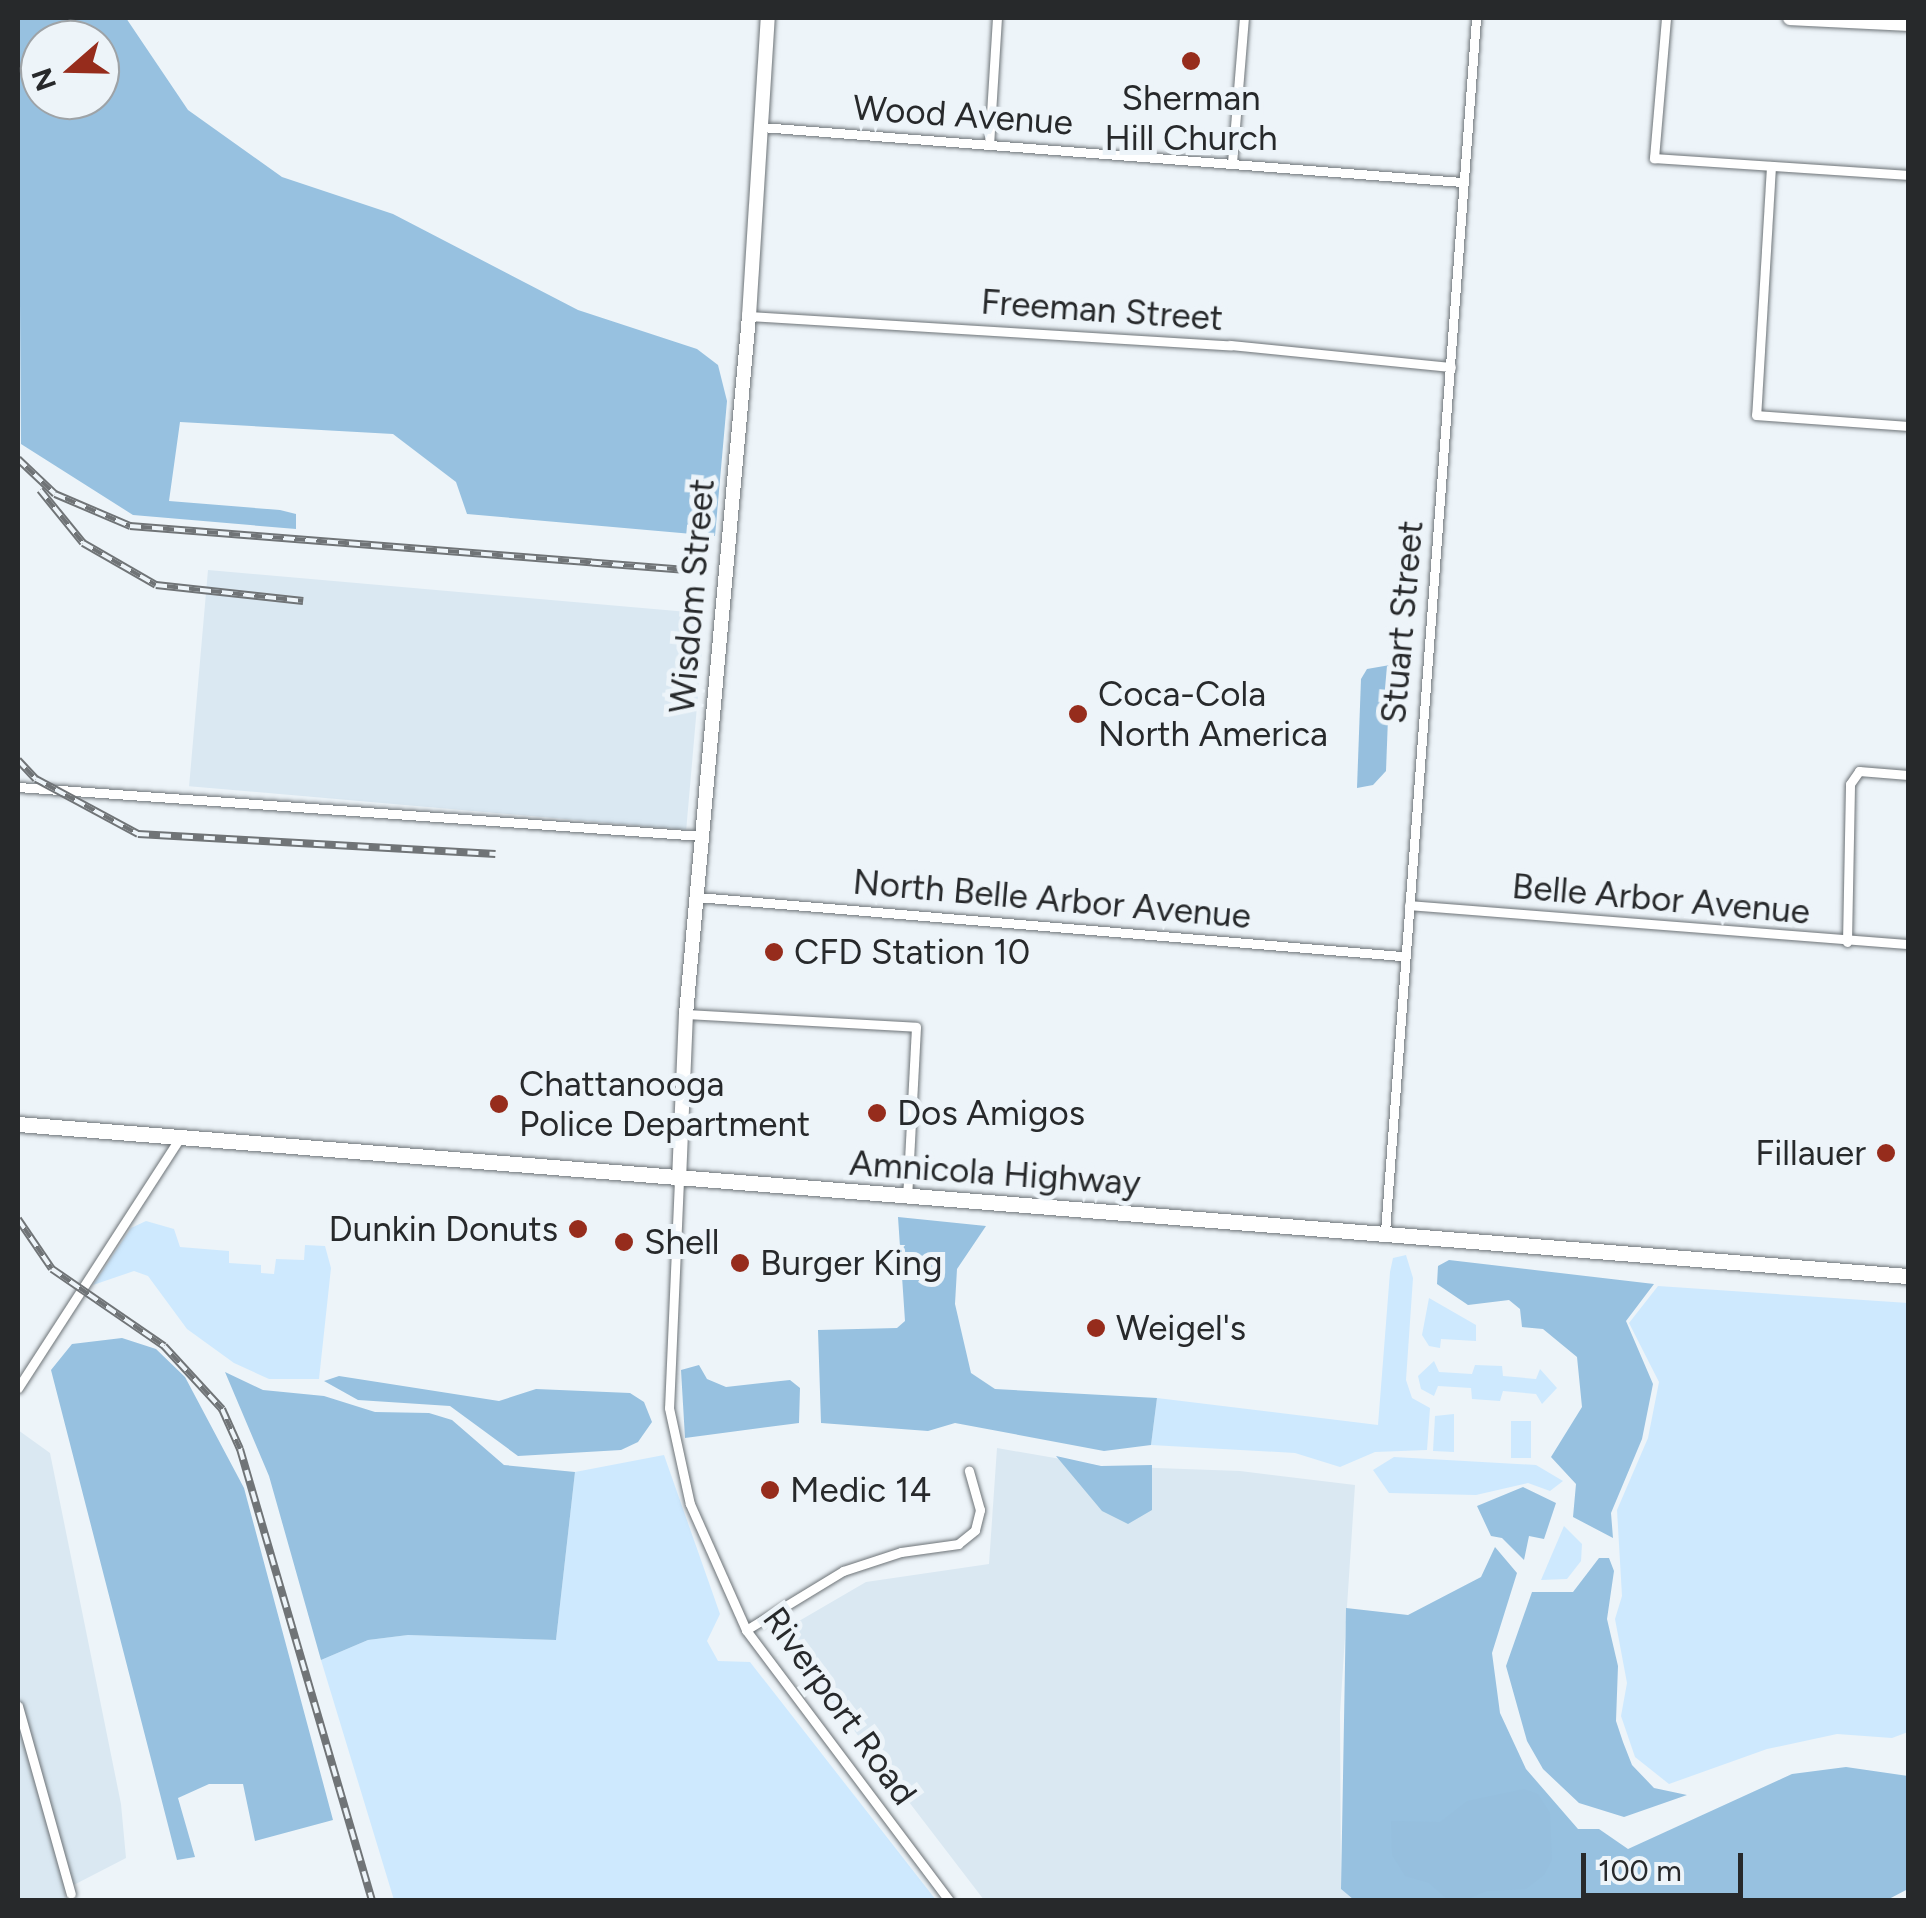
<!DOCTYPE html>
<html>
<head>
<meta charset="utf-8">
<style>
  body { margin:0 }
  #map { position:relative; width:1926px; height:1918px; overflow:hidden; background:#edf4f9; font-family:Figtree,sans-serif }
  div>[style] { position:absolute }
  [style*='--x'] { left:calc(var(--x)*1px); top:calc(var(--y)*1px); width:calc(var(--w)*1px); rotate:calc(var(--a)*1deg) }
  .built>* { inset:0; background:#dae8f2; transform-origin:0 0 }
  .green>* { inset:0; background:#cee9fe; transform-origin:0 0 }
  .forest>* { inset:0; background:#97c1e0 }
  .water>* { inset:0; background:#96bfde }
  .roads { filter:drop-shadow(0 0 2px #6d7377) drop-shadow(0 0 2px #6d7377) }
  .street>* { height:9px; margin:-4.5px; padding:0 4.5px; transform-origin:4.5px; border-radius:4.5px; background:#fff }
  .secondary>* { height:14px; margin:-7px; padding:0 7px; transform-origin:7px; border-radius:7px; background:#fff }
  .primary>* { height:15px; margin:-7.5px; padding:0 7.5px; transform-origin:7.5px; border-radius:7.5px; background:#fff }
  .rail>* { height:8px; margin-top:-4px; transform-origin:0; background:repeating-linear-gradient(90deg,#edf4f9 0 11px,#707477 0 22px); box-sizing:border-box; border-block:2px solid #707477 }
  .dots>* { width:28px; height:28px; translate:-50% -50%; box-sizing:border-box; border:5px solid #edf4f9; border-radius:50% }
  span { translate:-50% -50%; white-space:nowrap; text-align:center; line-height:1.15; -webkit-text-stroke:10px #edf4f9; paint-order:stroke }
  .poi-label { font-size:35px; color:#27292b }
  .left { translate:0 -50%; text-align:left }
  .right { translate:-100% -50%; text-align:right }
  .street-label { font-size:35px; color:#27292b }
  .frame { position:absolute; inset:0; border:20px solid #27292b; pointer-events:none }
  .north { position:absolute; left:20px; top:20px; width:100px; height:100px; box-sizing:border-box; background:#edf4f9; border:2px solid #9ea3a7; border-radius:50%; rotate:250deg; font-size:28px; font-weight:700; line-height:40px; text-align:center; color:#27292b }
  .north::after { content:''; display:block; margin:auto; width:35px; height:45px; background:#962c1c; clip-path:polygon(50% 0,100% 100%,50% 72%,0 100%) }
  .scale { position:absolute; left:1581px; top:1853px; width:162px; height:45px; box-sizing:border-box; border:5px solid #27292b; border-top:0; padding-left:12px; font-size:30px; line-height:35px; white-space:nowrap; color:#27292b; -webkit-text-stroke:8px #edf4f9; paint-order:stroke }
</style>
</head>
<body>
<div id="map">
  <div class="built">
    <div style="left:208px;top:570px;width:499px;height:217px;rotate:5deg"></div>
    <div style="clip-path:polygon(18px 1430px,50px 1453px,121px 1804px,126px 1858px,64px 1890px,66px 1900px,18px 1900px)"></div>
    <div style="clip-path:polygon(997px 1448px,1101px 1466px,1240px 1471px,1355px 1485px,1340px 1713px,1341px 1889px,1354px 1900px,984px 1900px,788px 1644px,787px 1628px,866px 1582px,989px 1564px)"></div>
  </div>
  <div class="green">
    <div style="clip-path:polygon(146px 1221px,174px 1229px,180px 1247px,229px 1251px,229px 1263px,261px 1265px,261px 1273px,274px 1274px,276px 1259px,304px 1260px,305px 1245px,325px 1246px,331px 1268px,319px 1379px,269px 1379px,234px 1363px,187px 1329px,148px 1276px,134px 1271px,93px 1285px,131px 1228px)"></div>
    <div style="clip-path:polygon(1406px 1255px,1413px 1278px,1406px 1380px,1412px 1398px,1430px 1408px,1427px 1450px,1375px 1452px,1340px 1467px,1295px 1453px,1151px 1445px,1157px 1398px,1378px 1425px,1390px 1272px,1393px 1258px)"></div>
    <div style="clip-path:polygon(1658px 1286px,1908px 1303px,1908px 1732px,1892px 1738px,1837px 1734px,1767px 1749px,1669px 1784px,1635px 1757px,1621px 1716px,1627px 1683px,1615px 1619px,1622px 1596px,1617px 1510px,1648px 1438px,1659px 1382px,1629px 1323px)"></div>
    <div style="clip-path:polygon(1429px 1298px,1476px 1325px,1476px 1341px,1441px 1339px,1440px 1348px,1429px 1346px,1422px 1335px)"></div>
    <div style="clip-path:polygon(1434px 1361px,1439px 1372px,1472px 1374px,1475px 1365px,1502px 1366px,1503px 1376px,1536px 1379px,1540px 1369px,1557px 1388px,1542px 1404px,1536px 1394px,1503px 1391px,1500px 1401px,1472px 1399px,1471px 1388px,1438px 1386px,1434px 1396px,1421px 1389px,1418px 1376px)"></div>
    <div style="clip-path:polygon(1454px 1414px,1454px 1452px,1433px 1451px,1435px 1416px)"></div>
    <div style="left:1531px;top:1421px;width:37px;height:20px;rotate:90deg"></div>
    <div style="clip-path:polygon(664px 1455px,720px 1614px,707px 1641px,718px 1661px,750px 1662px,936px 1900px,394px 1900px,321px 1660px,368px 1640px,408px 1635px,556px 1640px,575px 1472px)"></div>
    <div style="clip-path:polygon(1394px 1457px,1536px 1465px,1563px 1481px,1550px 1491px,1528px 1483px,1476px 1495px,1389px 1493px,1373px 1470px)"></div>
    <div style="clip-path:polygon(1564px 1526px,1582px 1544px,1581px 1561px,1567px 1579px,1541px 1580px)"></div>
  </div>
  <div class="forest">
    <div style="clip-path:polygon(evenodd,18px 18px,126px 18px,188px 110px,282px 177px,393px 214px,578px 310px,697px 349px,718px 365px,727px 401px,715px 536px,467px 514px,456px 482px,393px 434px,180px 422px,169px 501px,280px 510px,296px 514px,296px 529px,133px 515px,21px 444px,18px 18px,100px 40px,100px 100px,40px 100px,40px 40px,100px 40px)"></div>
    <div style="clip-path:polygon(898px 1217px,986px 1226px,957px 1269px,955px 1304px,971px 1373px,995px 1389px,1157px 1398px,1151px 1445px,1104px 1451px,955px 1423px,928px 1431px,821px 1423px,818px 1330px,897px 1328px,905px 1321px)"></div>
    <div style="clip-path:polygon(1449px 1260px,1654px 1284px,1626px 1321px,1653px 1384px,1642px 1439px,1611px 1513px,1613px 1538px,1573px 1517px,1576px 1484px,1551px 1457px,1582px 1407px,1577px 1357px,1543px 1329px,1522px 1327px,1520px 1309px,1509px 1300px,1468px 1305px,1437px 1284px,1438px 1266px)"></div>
    <div style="clip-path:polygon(122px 1338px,156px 1349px,185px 1377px,244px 1488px,333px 1820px,255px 1841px,243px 1784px,209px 1784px,178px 1798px,195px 1857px,177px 1860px,51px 1370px,72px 1344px)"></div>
    <div style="clip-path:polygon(699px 1365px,707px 1379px,726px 1387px,790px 1380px,800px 1388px,799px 1423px,685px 1438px,681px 1370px)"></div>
    <div style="clip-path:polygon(225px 1372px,263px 1390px,324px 1396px,375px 1412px,429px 1413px,452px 1420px,504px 1465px,575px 1472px,556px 1640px,408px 1635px,368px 1640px,321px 1660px,269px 1476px)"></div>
    <div style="clip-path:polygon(339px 1376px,499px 1401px,536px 1389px,630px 1393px,644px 1402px,652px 1422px,638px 1442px,621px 1450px,518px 1456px,450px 1406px,358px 1400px,324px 1381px)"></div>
    <div style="clip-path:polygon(1056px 1456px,1101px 1466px,1152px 1465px,1152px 1510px,1128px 1524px,1102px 1511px)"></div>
    <div style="clip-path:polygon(1523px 1487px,1556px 1503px,1544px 1539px,1529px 1536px,1524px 1560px,1502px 1538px,1491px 1536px,1477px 1506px)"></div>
    <div style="clip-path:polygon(1495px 1547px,1517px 1573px,1492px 1653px,1500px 1713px,1526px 1769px,1578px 1829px,1599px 1829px,1628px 1849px,1792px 1774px,1846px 1767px,1908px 1776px,1908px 1889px,1887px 1900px,1354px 1900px,1341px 1889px,1346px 1608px,1408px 1615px,1481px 1577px)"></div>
    <div style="clip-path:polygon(1599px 1558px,1609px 1558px,1614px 1571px,1607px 1619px,1618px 1666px,1616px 1721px,1623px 1742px,1632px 1765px,1654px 1788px,1687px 1795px,1624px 1817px,1579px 1803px,1543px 1769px,1527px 1741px,1506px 1666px,1532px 1592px,1573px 1592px)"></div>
  </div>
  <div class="water">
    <div style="clip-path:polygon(1390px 665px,1386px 771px,1373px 785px,1357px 788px,1361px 679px,1367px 669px)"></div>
    <div style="clip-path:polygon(1524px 1789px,1538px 1794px,1550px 1813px,1552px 1860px,1544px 1875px,1526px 1889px,1487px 1891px,1465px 1900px,1447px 1899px,1429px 1883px,1405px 1876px,1392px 1855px,1391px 1821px,1440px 1822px,1467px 1801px)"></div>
  </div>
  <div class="roads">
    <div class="street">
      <div style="--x:1666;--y:18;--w:141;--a:94.9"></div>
      <div style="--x:1654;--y:158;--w:255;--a:3.8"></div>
      <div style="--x:761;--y:127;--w:702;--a:4.49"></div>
      <div style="--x:989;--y:145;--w:127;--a:-86.4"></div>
      <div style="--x:1232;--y:163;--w:145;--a:-85.3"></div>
      <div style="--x:1771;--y:166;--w:249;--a:93.4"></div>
      <div style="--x:1756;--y:415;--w:152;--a:4.1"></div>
      <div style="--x:749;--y:316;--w:482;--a:3.5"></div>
      <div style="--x:1230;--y:345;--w:222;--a:5.7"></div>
      <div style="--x:18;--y:787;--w:686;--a:4.1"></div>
      <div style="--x:697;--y:897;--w:706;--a:4.79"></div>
      <div style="--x:1409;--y:905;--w:501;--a:4.47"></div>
      <div style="--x:1847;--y:942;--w:158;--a:-88.9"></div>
      <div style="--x:1850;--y:784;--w:16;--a:-55"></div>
      <div style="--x:1859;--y:771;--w:49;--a:4.7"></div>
      <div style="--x:686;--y:1014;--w:230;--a:3.2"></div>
      <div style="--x:916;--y:1027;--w:170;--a:93"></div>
      <div style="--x:679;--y:1180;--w:228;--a:92.5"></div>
      <div style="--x:669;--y:1408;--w:98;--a:77.7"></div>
      <div style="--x:690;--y:1504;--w:138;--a:66"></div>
      <div style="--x:746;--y:1630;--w:338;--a:53.1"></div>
      <div style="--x:1385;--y:1232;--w:1217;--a:-85.71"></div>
      <div style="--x:18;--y:1388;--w:298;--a:-57.1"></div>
      <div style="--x:746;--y:1630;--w:114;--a:-31.3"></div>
      <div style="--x:843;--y:1571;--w:61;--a:-18.1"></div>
      <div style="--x:901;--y:1552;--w:58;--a:-8"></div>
      <div style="--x:958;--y:1544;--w:22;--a:-39"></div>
      <div style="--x:975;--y:1530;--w:21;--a:-76"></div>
      <div style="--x:980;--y:1510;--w:41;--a:-105.8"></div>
      <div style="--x:18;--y:1706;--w:195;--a:74.3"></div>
    </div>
    <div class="secondary">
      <div style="--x:1790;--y:18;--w:118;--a:2.9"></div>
      <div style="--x:679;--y:1180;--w:166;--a:-87.6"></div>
      <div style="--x:686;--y:1014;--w:701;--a:-84.84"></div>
      <div style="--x:749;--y:316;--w:299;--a:-86.4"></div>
    </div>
    <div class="primary">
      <div style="--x:18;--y:1124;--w:1896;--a:4.6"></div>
    </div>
  </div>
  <div class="rail">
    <div style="--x:18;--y:459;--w:51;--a:43.4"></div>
    <div style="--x:55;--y:494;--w:82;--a:23.1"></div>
    <div style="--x:130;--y:526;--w:571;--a:4.52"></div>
    <div style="--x:40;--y:490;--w:68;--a:50.9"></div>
    <div style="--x:83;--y:543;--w:84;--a:29.9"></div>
    <div style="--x:156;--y:585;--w:148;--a:6.2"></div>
    <div style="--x:18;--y:760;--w:26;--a:47"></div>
    <div style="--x:36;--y:779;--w:116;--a:28.3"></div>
    <div style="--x:138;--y:834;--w:358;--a:3.2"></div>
    <div style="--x:18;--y:1219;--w:60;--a:55.8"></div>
    <div style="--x:52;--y:1269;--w:136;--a:34.5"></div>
    <div style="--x:164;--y:1346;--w:86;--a:47.4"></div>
    <div style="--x:222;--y:1409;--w:44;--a:65.8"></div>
    <div style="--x:240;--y:1449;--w:470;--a:73.7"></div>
    <div style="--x:1907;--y:1900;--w:1;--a:0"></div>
  </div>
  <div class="dots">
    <div style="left:1191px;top:61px;background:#962c1c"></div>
    <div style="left:1078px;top:714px;background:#962c1c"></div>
    <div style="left:774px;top:952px;background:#962c1c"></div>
    <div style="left:499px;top:1104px;background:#962c1c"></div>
    <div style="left:877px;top:1113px;background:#962c1c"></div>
    <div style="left:1886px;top:1153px;background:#962c1c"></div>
    <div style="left:578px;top:1229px;background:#962c1c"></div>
    <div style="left:624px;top:1242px;background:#962c1c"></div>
    <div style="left:740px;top:1263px;background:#962c1c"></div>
    <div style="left:1096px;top:1328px;background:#962c1c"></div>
    <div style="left:770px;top:1490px;background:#962c1c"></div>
  </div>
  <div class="poi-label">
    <span style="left:1191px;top:118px">Sherman<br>Hill Church</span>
    <span class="left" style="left:1098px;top:714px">Coca-Cola<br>North America</span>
    <span class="left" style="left:794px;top:952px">CFD Station 10</span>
    <span class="left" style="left:519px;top:1104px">Chattanooga<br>Police Department</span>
    <span class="left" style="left:897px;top:1113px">Dos Amigos</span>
    <span class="right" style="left:1866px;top:1153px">Fillauer</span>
    <span class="right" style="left:558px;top:1229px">Dunkin Donuts</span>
    <span class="left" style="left:644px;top:1242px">Shell</span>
    <span class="left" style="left:760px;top:1263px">Burger King</span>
    <span class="left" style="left:1116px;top:1328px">Weigel's</span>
    <span class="left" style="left:790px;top:1490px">Medic 14</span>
  </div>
  <div class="street-label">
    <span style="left:963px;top:115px;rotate:4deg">Wood Avenue</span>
    <span style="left:1102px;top:310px;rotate:4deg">Freeman Street</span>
    <span style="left:692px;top:596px;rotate:-85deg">Wisdom Street</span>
    <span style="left:1402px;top:622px;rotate:-85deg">Stuart Street</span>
    <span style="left:1052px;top:899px;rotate:5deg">North Belle Arbor Avenue</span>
    <span style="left:1661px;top:899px;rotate:5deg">Belle Arbor Avenue</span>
    <span style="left:995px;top:1173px;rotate:4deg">Amnicola Highway</span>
    <span style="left:840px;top:1706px;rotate:54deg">Riverport Road</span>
  </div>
  <div class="frame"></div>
  <div class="north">N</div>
  <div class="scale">100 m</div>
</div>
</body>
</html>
